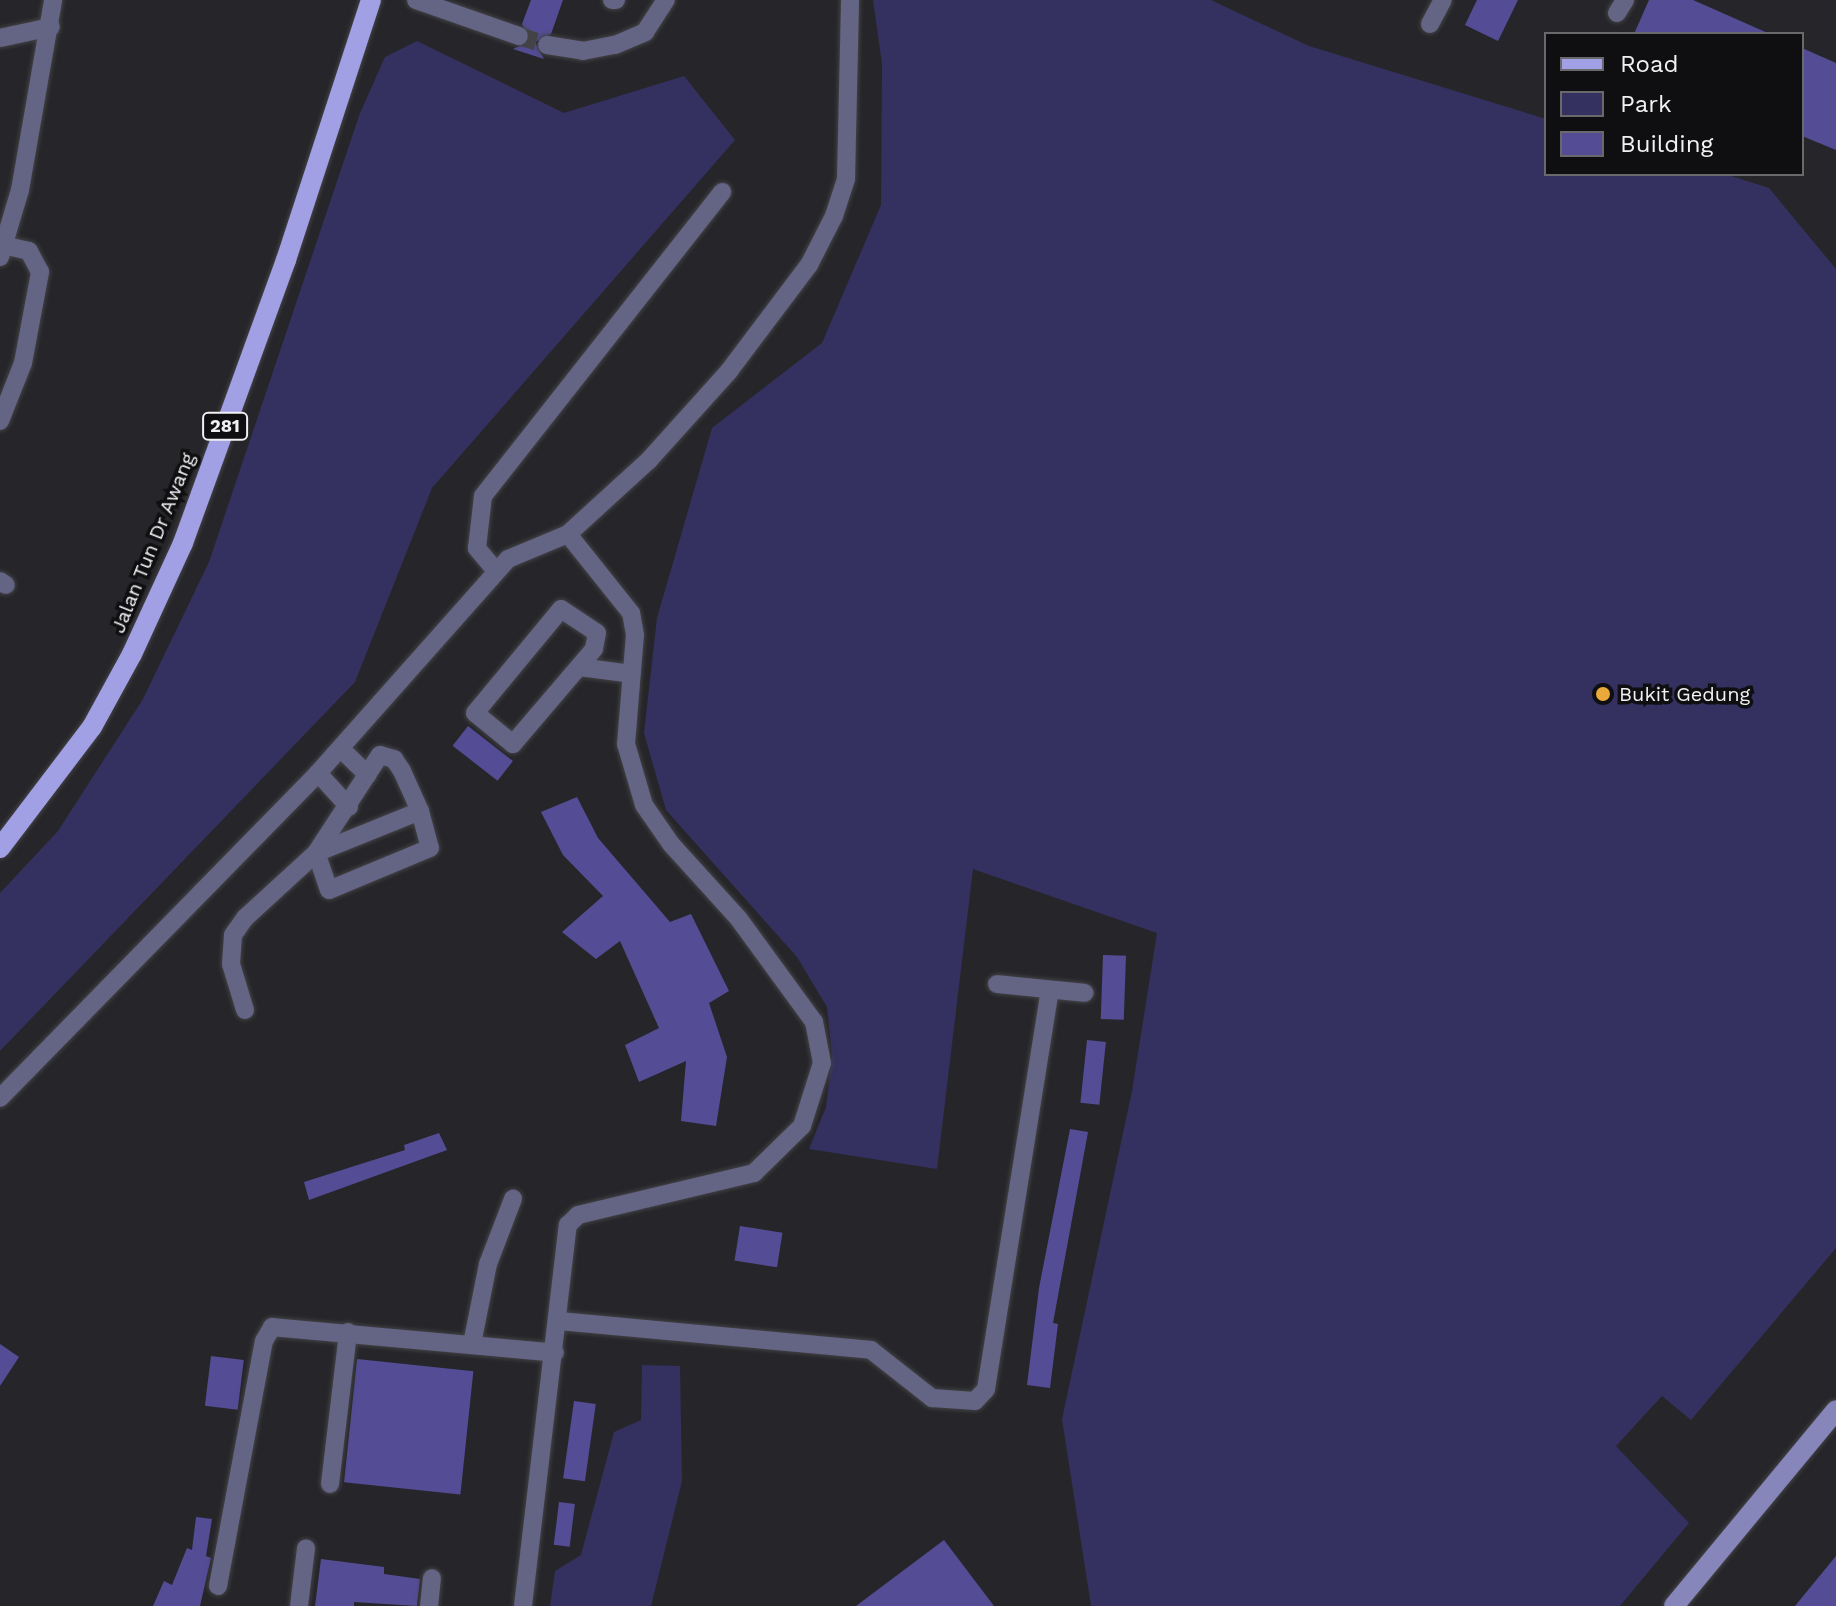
<!DOCTYPE html>
<html>
<head>
<meta charset="utf-8">
<style>
  body { margin:0 }
  #map { position:relative; width:1836px; height:1606px; overflow:hidden; background:#26262a; font-family:"Work Sans",sans-serif }
  div>[style] { position:absolute }
  [style*='--x'] { left:calc(var(--x)*1px); top:calc(var(--y)*1px); width:calc(var(--w)*1px); rotate:calc(var(--a)*1deg) }
  .green>* { inset:0; background:#34305f }
  .building>* { inset:0; background:#544d96; transform-origin:0 0 }
  .street-tunnel>* { height:18px; margin-top:-9px; transform-origin:0; background:repeating-linear-gradient(90deg,#444448 0 18px,transparent 0 27px) }
  .roads { filter:drop-shadow(0 0 2px #424246) drop-shadow(0 0 2px #424246) }
  .street>* { height:18px; margin:-9px; padding:0 9px; transform-origin:9px; border-radius:9px; background:#646485 }
  .secondary>* { height:20px; margin:-10px; padding:0 10px; transform-origin:10px; border-radius:10px; background:#8786ba }
  .primary>* { height:20px; margin:-10px; padding:0 10px; transform-origin:10px; border-radius:10px; background:#a2a0e4 }
  .dots>* { width:22px; height:22px; translate:-50% -50%; box-sizing:border-box; border:4px solid #0f0f11; border-radius:50% }
  span { translate:-50% -50%; white-space:nowrap; text-align:center; line-height:1.15; -webkit-text-stroke:7px #0f0f11; paint-order:stroke }
  .shield-label span { padding:2px 6px; background:#0f0f11; border:2px solid; border-radius:6px; -webkit-text-stroke-width:0 }
  .shield-label { font-size:18px; color:#f1f1f4; font-weight:700 }
  .street-label { font-size:20px; color:#f1f1f4 }
  .poi-label { font-size:20px; color:#f1f1f4 }
  .left { translate:0 -50%; text-align:left }
  .legend { position:absolute; left:1544px; top:32px; width:260px; height:144px; box-sizing:border-box; background:#0f0f11; border:2px solid #69696c; margin:0; padding:10px 14px; list-style:none; font-size:24px; color:#f1f1f4 }
  .legend li { display:flex; align-items:center; gap:16px; height:40px }
  .legend b { width:40px; border:2px solid #69696c }
</style>
</head>
<body>
<div id="map">
  <div class="green">
    <div style="clip-path:polygon(873px 0,1211px 0,1309px 46px,1546px 119px,1546px 174px,1725px 174px,1769px 188px,1836px 269px,1836px 1248px,1691px 1420px,1662px 1396px,1616px 1446px,1689px 1523px,1620px 1606px,1091px 1606px,1062px 1419px,1132px 1091px,1157px 933px,973px 869px,937px 1169px,809px 1149px,826px 1107px,832px 1055px,827px 1007px,797px 957px,666px 810px,644px 733px,657px 618px,712px 428px,822px 343px,881px 205px,882px 64px)"></div>
    <div style="clip-path:polygon(417px 41px,564px 113px,684px 76px,735px 140px,432px 488px,355px 682px,0 1051px,0 893px,58px 831px,143px 699px,209px 562px,360px 113px,385px 57px)"></div>
    <div style="clip-path:polygon(642px 1365px,680px 1366px,682px 1481px,651px 1606px,550px 1606px,555px 1571px,581px 1555px,614px 1432px,641px 1420px)"></div>
  </div>
  <div class="building">
    <div style="clip-path:polygon(531px 0,563px 0,551px 34px,535px 42px,544px 59px,513px 49px,530px 41px,522px 24px)"></div>
    <div style="clip-path:polygon(1477px 0,1518px 0,1498px 41px,1465px 25px)"></div>
    <div style="clip-path:polygon(1649px 0,1693px 0,1770px 34px,1634px 34px)"></div>
    <div style="clip-path:polygon(1802px 48px,1836px 63px,1836px 150px,1802px 136px)"></div>
    <div style="left:468px;top:726px;width:57px;height:25px;rotate:38deg"></div>
    <div style="clip-path:polygon(577px 797px,598px 838px,670px 922px,691px 914px,729px 991px,709px 1003px,727px 1057px,716px 1126px,681px 1121px,686px 1061px,639px 1082px,625px 1045px,659px 1028px,620px 941px,596px 959px,562px 932px,603px 896px,563px 855px,541px 812px)"></div>
    <div style="left:1103px;top:955px;width:23px;height:64px;rotate:2deg"></div>
    <div style="left:1087px;top:1040px;width:19px;height:63px;rotate:6deg"></div>
    <div style="clip-path:polygon(1070px 1129px,1088px 1132px,1053px 1323px,1058px 1324px,1050px 1388px,1027px 1385px,1039px 1288px)"></div>
    <div style="clip-path:polygon(439px 1133px,447px 1150px,309px 1200px,304px 1182px,405px 1150px,404px 1145px)"></div>
    <div style="left:740px;top:1226px;width:43px;height:35px;rotate:9deg"></div>
    <div style="clip-path:polygon(0 1344px,19px 1357px,0 1386px)"></div>
    <div style="left:211px;top:1356px;width:33px;height:50px;rotate:7deg"></div>
    <div style="left:357px;top:1359px;width:117px;height:124px;rotate:6deg"></div>
    <div style="left:574px;top:1401px;width:22px;height:78px;rotate:8deg"></div>
    <div style="left:559px;top:1502px;width:16px;height:43px;rotate:7deg"></div>
    <div style="clip-path:polygon(196px 1517px,212px 1519px,206px 1556px,211px 1558px,200px 1606px,153px 1606px,164px 1581px,172px 1585px,187px 1548px,192px 1550px)"></div>
    <div style="clip-path:polygon(944px 1540px,994px 1606px,856px 1606px)"></div>
    <div style="clip-path:polygon(1836px 1556px,1836px 1606px,1795px 1606px)"></div>
    <div style="clip-path:polygon(321px 1559px,384px 1567px,384px 1574px,420px 1579px,417px 1606px,354px 1602px,354px 1606px,315px 1606px)"></div>
  </div>
  <div class="street-tunnel">
    <div style="--x:519;--y:36;--w:29;--a:18"></div>
  </div>
  <div class="roads">
    <div class="street">
      <div style="--x:416;--y:0;--w:109;--a:19.3"></div>
      <div style="--x:612;--y:0;--w:4;--a:0"></div>
      <div style="--x:1617;--y:13;--w:15;--a:-58"></div>
      <div style="--x:1430;--y:24;--w:27;--a:-62"></div>
      <div style="--x:0;--y:38;--w:52;--a:-12.2"></div>
      <div style="--x:547;--y:45;--w:36;--a:9"></div>
      <div style="--x:583;--y:51;--w:33;--a:-11"></div>
      <div style="--x:615;--y:45;--w:33;--a:-23"></div>
      <div style="--x:645;--y:32;--w:38;--a:-57"></div>
      <div style="--x:0;--y:257;--w:70;--a:-73.4"></div>
      <div style="--x:20;--y:190;--w:193;--a:-80.1"></div>
      <div style="--x:0;--y:421;--w:62;--a:-68.4"></div>
      <div style="--x:23;--y:363;--w:93;--a:-79.4"></div>
      <div style="--x:40;--y:272;--w:24;--a:-118"></div>
      <div style="--x:29;--y:251;--w:27;--a:-167"></div>
      <div style="--x:496;--y:571;--w:30;--a:-130"></div>
      <div style="--x:477;--y:548;--w:52;--a:-83.4"></div>
      <div style="--x:483;--y:496;--w:387;--a:-51.8"></div>
      <div style="--x:0;--y:581;--w:7;--a:34"></div>
      <div style="--x:561;--y:609;--w:43;--a:33.7"></div>
      <div style="--x:597;--y:633;--w:16;--a:101"></div>
      <div style="--x:594;--y:649;--w:125;--a:130.5"></div>
      <div style="--x:513;--y:744;--w:49;--a:-140.8"></div>
      <div style="--x:475;--y:713;--w:135;--a:-50.4"></div>
      <div style="--x:579;--y:667;--w:53;--a:7.5"></div>
      <div style="--x:341;--y:749;--w:37;--a:44"></div>
      <div style="--x:318;--y:773;--w:46;--a:47.6"></div>
      <div style="--x:997;--y:984;--w:88;--a:5.8"></div>
      <div style="--x:245;--y:1010;--w:48;--a:-106.9"></div>
      <div style="--x:231;--y:964;--w:29;--a:-86"></div>
      <div style="--x:233;--y:935;--w:21;--a:-55"></div>
      <div style="--x:245;--y:918;--w:96;--a:-42.5"></div>
      <div style="--x:316;--y:853;--w:117;--a:-56.9"></div>
      <div style="--x:380;--y:755;--w:15;--a:16"></div>
      <div style="--x:394;--y:759;--w:14;--a:56"></div>
      <div style="--x:402;--y:771;--w:44;--a:65.8"></div>
      <div style="--x:420;--y:811;--w:38;--a:75"></div>
      <div style="--x:430;--y:848;--w:109;--a:157.4"></div>
      <div style="--x:329;--y:890;--w:39;--a:-109"></div>
      <div style="--x:316;--y:853;--w:112;--a:-22"></div>
      <div style="--x:0;--y:1098;--w:455;--a:-45.6"></div>
      <div style="--x:318;--y:773;--w:286;--a:-48.4"></div>
      <div style="--x:508;--y:559;--w:65;--a:-22.6"></div>
      <div style="--x:568;--y:534;--w:110;--a:-42.4"></div>
      <div style="--x:649;--y:460;--w:120;--a:-48"></div>
      <div style="--x:729;--y:371;--w:133;--a:-53"></div>
      <div style="--x:809;--y:265;--w:55;--a:-63"></div>
      <div style="--x:834;--y:216;--w:39;--a:-72"></div>
      <div style="--x:846;--y:179;--w:179;--a:-88.7"></div>
      <div style="--x:560;--y:1321;--w:312;--a:5.3"></div>
      <div style="--x:871;--y:1350;--w:78;--a:38.2"></div>
      <div style="--x:932;--y:1398;--w:43;--a:4"></div>
      <div style="--x:975;--y:1401;--w:16;--a:-47"></div>
      <div style="--x:986;--y:1389;--w:403;--a:-80.9"></div>
      <div style="--x:472;--y:1344;--w:82;--a:-78.7"></div>
      <div style="--x:488;--y:1264;--w:70;--a:-69"></div>
      <div style="--x:330;--y:1484;--w:153;--a:-83.2"></div>
      <div style="--x:218;--y:1586;--w:249;--a:-79.4"></div>
      <div style="--x:264;--y:1341;--w:16;--a:-60"></div>
      <div style="--x:272;--y:1327;--w:284;--a:5.2"></div>
      <div style="--x:299;--y:1606;--w:58;--a:-83.1"></div>
      <div style="--x:429;--y:1606;--w:28;--a:-84"></div>
      <div style="--x:523;--y:1606;--w:384;--a:-83.3"></div>
      <div style="--x:568;--y:1225;--w:14;--a:-45"></div>
      <div style="--x:578;--y:1215;--w:181;--a:-13.4"></div>
      <div style="--x:754;--y:1173;--w:67;--a:-44.4"></div>
      <div style="--x:802;--y:1126;--w:66;--a:-72.4"></div>
      <div style="--x:822;--y:1063;--w:42;--a:-101"></div>
      <div style="--x:814;--y:1022;--w:127;--a:-126.1"></div>
      <div style="--x:739;--y:919;--w:101;--a:-132.2"></div>
      <div style="--x:671;--y:844;--w:47;--a:-124.7"></div>
      <div style="--x:644;--y:805;--w:64;--a:-106.4"></div>
      <div style="--x:626;--y:744;--w:109;--a:-85.3"></div>
      <div style="--x:635;--y:635;--w:22;--a:-100"></div>
      <div style="--x:631;--y:613;--w:101;--a:-128.6"></div>
    </div>
    <div class="secondary">
      <div style="--x:1674;--y:1606;--w:254;--a:-50.4"></div>
    </div>
    <div class="primary">
      <div style="--x:0;--y:848;--w:152;--a:-52.8"></div>
      <div style="--x:92;--y:727;--w:83;--a:-61.3"></div>
      <div style="--x:132;--y:654;--w:122;--a:-65.3"></div>
      <div style="--x:183;--y:543;--w:301;--a:-70"></div>
      <div style="--x:286;--y:260;--w:274;--a:-71.9"></div>
    </div>
  </div>
  <div class="dots">
    <div style="left:1603px;top:694px;background:#eca93b"></div>
  </div>
  <div class="shield-label">
    <span style="left:225px;top:426px">281</span>
  </div>
  <div class="street-label">
    <span style="left:153px;top:543px;rotate:-68deg">Jalan Tun Dr Awang</span>
  </div>
  <div class="poi-label">
    <span class="left" style="left:1619px;top:694px">Bukit Gedung</span>
  </div>
  <ul class="legend">
  <li><b style="height:10px;background:#a2a0e4"></b>Road</li>
  <li><b style="height:22px;background:#34305f"></b>Park</li>
  <li><b style="height:22px;background:#544d96"></b>Building</li>
  </ul>
</div>
</body>
</html>
